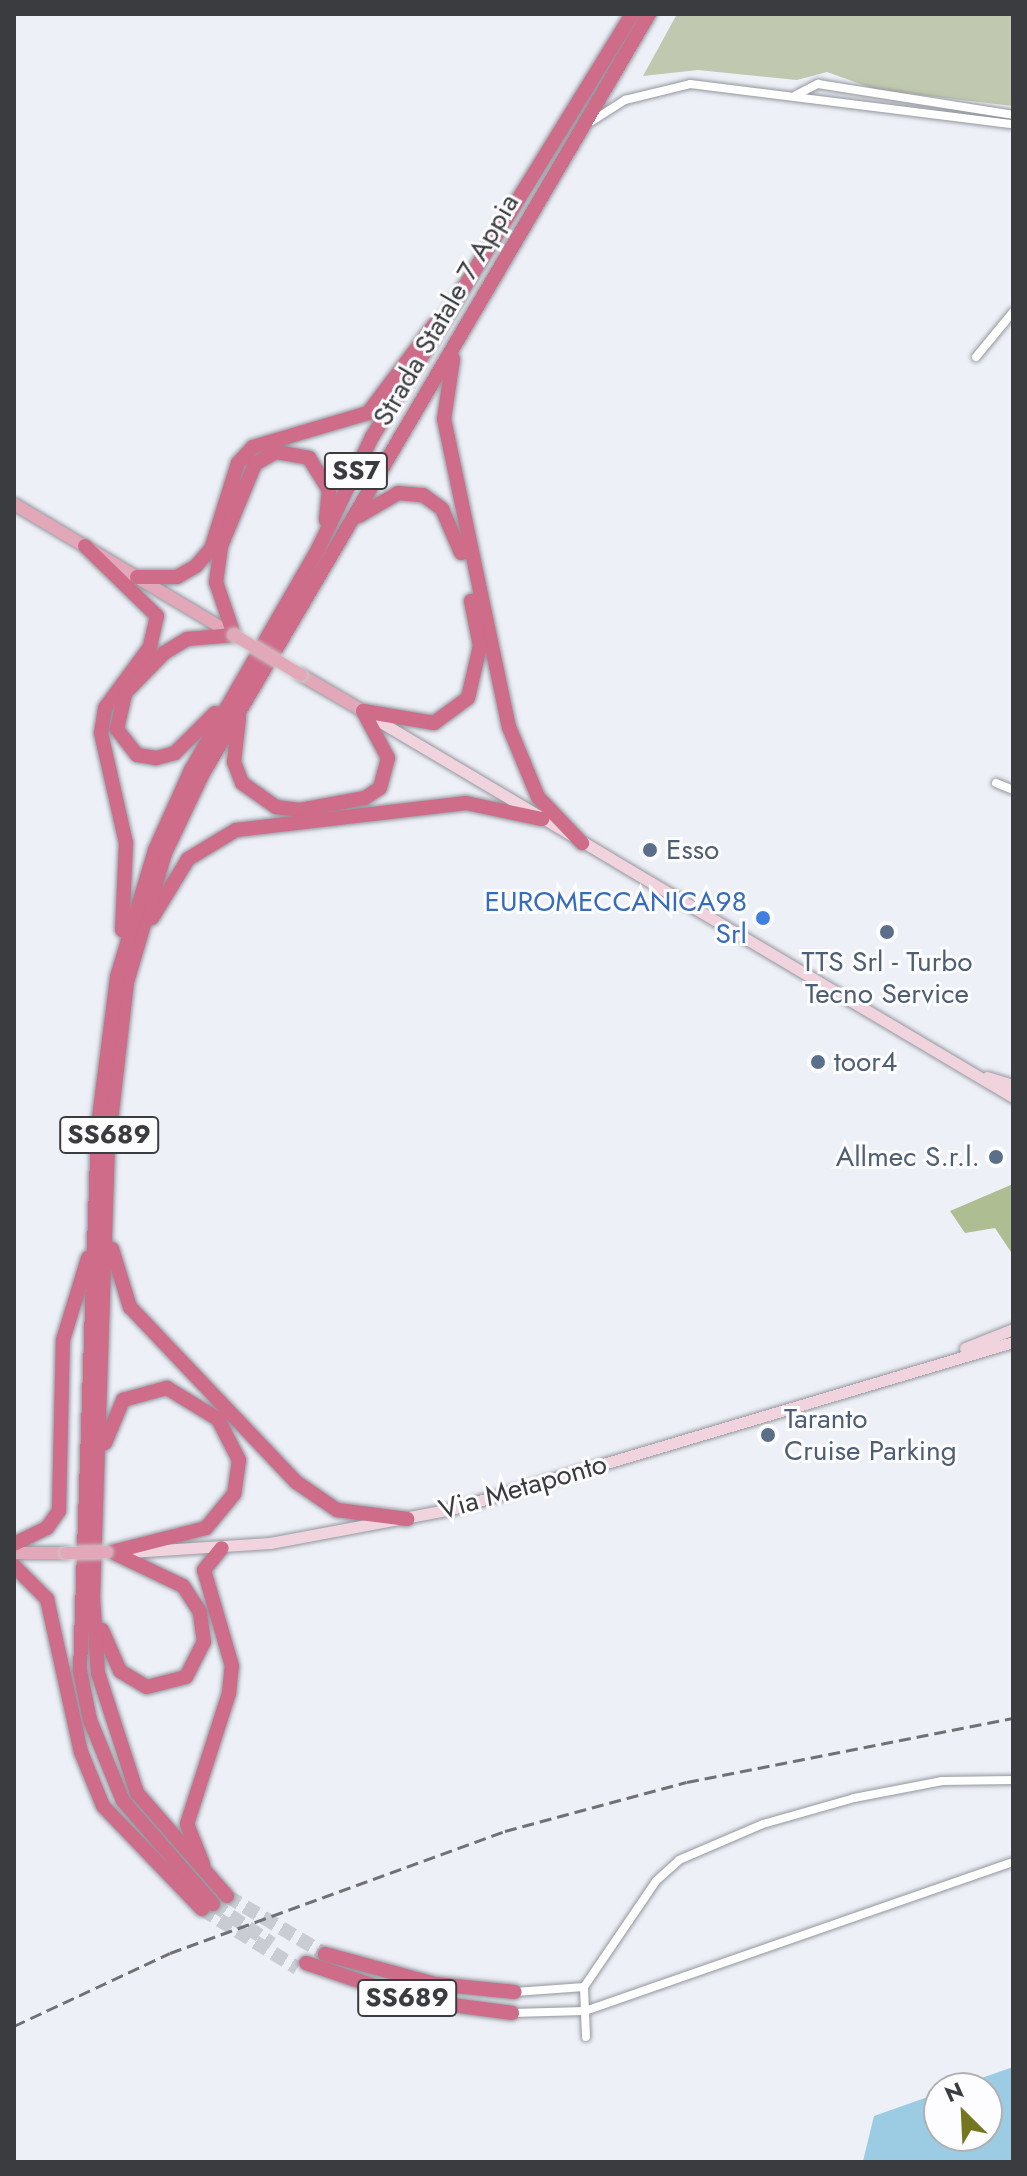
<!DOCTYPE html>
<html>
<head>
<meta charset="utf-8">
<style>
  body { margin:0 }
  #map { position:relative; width:1027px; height:2176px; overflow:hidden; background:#edf0f7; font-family:Jost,sans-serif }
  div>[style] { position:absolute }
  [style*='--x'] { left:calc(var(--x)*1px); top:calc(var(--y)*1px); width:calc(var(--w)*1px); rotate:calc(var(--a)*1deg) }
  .green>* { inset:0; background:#c0c9af }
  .forest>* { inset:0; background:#aebd92 }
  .water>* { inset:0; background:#9bcce4 }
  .highway-tunnel>* { height:14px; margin-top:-7px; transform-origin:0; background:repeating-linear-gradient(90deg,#c9ccd2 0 14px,transparent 0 21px) }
  .roads { filter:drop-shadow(0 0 2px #93969c) drop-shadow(0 0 2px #93969c) }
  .street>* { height:8px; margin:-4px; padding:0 4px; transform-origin:4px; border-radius:4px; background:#fff }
  .secondary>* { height:11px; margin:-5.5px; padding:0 5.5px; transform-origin:5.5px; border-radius:5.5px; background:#f0d3dc }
  .primary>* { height:12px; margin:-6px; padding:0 6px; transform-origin:6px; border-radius:6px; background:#e2a7b8 }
  .highway>* { height:14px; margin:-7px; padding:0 7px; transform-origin:7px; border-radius:7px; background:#ce6c89 }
  .rail>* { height:3px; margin-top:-1.5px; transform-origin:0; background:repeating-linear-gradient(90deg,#707175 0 12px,transparent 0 18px) }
  .bridges { filter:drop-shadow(0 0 2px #cccccd) drop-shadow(0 0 2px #cccccd) }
  .primary-bridge>* { height:12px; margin:-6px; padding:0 6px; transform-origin:6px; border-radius:6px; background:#e2a7b8 }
  .dots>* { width:22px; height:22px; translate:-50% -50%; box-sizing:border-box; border:4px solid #fdfdff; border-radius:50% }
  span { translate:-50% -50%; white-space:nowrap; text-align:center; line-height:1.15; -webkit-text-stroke:6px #fdfdff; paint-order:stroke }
  .shield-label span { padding:2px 6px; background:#fdfdff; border:2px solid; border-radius:6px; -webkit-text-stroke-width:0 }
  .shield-label { font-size:26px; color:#3b3c3f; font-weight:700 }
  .street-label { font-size:28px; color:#3b3c3f }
  .service-label { font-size:28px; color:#4e5e75 }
  .left { translate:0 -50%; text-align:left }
  .right { translate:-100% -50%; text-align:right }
  .shop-label { font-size:28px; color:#366cbe }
  .frame { position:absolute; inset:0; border:16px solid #3b3c3f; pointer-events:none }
  .north { position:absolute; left:923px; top:2072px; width:80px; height:80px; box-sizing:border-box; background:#fdfdff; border:2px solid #afb0b2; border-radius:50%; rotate:336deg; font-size:22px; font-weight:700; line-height:32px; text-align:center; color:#3b3c3f }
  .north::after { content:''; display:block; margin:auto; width:28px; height:36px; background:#74771f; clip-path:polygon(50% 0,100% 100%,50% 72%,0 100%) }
</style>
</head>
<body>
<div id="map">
  <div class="green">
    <div style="clip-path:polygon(677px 14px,1013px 14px,1013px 106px,877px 90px,827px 72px,797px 80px,698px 70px,643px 76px)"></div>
  </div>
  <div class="forest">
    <div style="clip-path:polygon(1013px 1184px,1013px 1255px,995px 1228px,965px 1233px,950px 1211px)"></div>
  </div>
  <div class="water">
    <div style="clip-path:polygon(1013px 2067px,1013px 2162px,863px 2161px,874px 2116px,939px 2093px,939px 2136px,987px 2136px,987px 2088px,953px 2088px)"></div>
  </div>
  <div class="highway-tunnel">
    <div style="--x:227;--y:1896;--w:114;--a:30.6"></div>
    <div style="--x:213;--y:1904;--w:71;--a:34.1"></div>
    <div style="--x:202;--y:1909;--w:112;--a:31.8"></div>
  </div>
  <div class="roads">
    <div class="street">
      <div style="--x:796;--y:95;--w:25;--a:-27"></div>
      <div style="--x:818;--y:84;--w:197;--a:9"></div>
      <div style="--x:589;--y:123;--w:43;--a:-32.6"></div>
      <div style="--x:625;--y:100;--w:67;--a:-13.8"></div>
      <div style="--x:690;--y:84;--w:325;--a:7.1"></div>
      <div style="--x:976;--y:357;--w:58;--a:-50.6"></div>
      <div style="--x:996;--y:783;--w:18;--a:22"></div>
      <div style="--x:515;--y:1992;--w:69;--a:-4.1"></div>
      <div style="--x:512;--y:2013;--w:73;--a:-1.6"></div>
      <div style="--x:585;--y:2011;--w:453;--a:-19.2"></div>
      <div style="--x:586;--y:2037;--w:50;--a:-92.3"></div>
      <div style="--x:584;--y:1987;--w:128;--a:-55.8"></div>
      <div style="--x:656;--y:1881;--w:31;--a:-42"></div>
      <div style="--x:679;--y:1860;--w:91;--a:-23.2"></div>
      <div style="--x:763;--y:1824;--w:95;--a:-15.9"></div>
      <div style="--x:854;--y:1798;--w:90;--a:-10.9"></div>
      <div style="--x:942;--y:1781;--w:71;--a:-0.8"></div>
    </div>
    <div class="secondary">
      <div style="--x:367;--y:714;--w:751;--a:30.66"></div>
      <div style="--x:987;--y:1077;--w:27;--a:17"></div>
      <div style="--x:965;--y:1348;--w:52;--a:-21.6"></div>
      <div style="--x:130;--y:1552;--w:140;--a:-3.7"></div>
      <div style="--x:270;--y:1543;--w:185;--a:-10.6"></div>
      <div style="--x:452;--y:1509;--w:585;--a:-16.58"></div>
    </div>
    <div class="primary">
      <div style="--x:14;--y:504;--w:256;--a:30.8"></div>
      <div style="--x:301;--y:675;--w:72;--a:30.1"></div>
      <div style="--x:14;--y:1553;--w:52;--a:0"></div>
    </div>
    <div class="highway">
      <div style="--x:453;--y:359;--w:61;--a:98.5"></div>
      <div style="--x:444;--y:419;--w:315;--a:78.1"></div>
      <div style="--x:509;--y:727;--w:76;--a:67.5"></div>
      <div style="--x:538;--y:797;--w:64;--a:46.3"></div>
      <div style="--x:359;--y:516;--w:45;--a:-30.5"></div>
      <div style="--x:398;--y:493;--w:25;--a:5"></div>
      <div style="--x:423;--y:495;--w:24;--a:36"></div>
      <div style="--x:442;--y:509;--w:48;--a:66.6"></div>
      <div style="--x:85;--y:546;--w:100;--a:44.2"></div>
      <div style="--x:157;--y:616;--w:32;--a:103"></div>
      <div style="--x:150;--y:647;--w:76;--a:126.4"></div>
      <div style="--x:105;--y:708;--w:25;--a:99"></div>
      <div style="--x:101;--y:733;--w:113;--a:77.2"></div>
      <div style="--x:126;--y:843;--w:87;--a:92.6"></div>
      <div style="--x:137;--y:577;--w:40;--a:0"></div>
      <div style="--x:177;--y:577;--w:22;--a:-30"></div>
      <div style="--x:196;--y:566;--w:23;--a:-49"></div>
      <div style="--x:211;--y:549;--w:90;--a:-72.6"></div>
      <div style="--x:238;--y:463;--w:22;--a:-47"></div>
      <div style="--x:253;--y:447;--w:120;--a:-16.5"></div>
      <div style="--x:368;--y:413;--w:111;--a:-53"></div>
      <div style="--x:363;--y:711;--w:72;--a:9.6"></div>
      <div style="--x:434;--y:723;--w:42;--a:-36.3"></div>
      <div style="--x:468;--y:698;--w:53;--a:-77"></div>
      <div style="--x:480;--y:646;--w:46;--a:-101.3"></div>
      <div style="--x:215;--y:713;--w:57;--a:135"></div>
      <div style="--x:175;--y:753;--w:20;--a:165"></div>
      <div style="--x:156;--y:758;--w:19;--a:-171"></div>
      <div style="--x:137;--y:755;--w:33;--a:-128"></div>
      <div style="--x:117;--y:729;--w:37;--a:-77"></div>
      <div style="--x:125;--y:693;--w:56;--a:-45.7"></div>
      <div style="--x:164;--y:653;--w:27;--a:-31"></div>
      <div style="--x:187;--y:639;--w:47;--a:-4.9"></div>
      <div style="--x:234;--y:635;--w:56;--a:-108.8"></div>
      <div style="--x:216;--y:582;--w:36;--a:-82"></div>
      <div style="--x:221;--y:546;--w:89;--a:-67.5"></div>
      <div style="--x:255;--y:464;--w:24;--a:-30"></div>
      <div style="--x:276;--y:452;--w:34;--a:10"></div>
      <div style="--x:309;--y:458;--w:38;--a:58"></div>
      <div style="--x:329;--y:490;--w:30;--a:96"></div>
      <div style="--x:239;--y:718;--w:44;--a:96.5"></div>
      <div style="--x:234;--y:762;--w:22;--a:69"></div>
      <div style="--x:242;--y:783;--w:42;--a:35.2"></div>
      <div style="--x:276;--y:807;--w:24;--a:7"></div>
      <div style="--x:300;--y:810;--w:66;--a:-10.5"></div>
      <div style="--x:365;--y:798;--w:18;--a:-34"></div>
      <div style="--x:380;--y:788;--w:31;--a:-75"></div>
      <div style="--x:388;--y:758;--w:53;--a:-118"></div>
      <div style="--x:152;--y:918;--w:69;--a:-58.6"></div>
      <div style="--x:188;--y:859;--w:56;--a:-31.1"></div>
      <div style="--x:236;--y:830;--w:232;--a:-6.7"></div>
      <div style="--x:466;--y:803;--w:78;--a:11.9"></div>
      <div style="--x:112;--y:1249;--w:61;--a:72.8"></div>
      <div style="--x:130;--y:1307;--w:241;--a:46.5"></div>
      <div style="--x:296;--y:1482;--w:50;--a:34.3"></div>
      <div style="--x:337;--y:1510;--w:71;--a:7.3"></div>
      <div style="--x:105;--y:1443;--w:47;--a:-67.3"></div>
      <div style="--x:123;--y:1400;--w:46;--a:-15.3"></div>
      <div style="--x:167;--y:1388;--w:60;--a:31.3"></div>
      <div style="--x:218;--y:1419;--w:46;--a:62.9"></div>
      <div style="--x:239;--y:1460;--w:34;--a:98"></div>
      <div style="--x:234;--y:1494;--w:44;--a:129.5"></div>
      <div style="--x:206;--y:1528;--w:97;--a:165.7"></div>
      <div style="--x:14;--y:1544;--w:37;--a:-26"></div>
      <div style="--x:47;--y:1528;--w:21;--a:-55"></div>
      <div style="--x:59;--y:1511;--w:171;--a:-88.7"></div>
      <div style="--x:63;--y:1340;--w:86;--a:-73"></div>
      <div style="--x:14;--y:1566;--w:47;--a:45"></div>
      <div style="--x:47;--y:1599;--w:157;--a:77.5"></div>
      <div style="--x:81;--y:1752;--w:58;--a:67.8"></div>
      <div style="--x:103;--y:1806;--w:143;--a:46.1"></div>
      <div style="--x:102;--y:1630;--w:45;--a:66.3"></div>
      <div style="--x:120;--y:1671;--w:31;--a:31"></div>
      <div style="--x:147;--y:1687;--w:40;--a:-14.4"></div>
      <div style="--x:186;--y:1677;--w:39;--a:-63"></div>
      <div style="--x:204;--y:1642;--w:30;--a:-98"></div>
      <div style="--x:200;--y:1612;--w:31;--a:-123"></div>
      <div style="--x:183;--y:1586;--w:79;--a:-154.4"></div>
      <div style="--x:203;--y:1864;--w:43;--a:-111.8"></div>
      <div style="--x:187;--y:1824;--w:138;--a:-72.2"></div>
      <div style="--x:229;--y:1693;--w:27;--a:-84"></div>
      <div style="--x:232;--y:1666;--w:100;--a:-106.3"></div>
      <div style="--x:204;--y:1570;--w:28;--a:-51"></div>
      <div style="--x:227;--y:1896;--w:137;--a:-131.1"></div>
      <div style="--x:137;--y:1793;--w:126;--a:-108"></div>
      <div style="--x:98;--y:1673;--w:76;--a:-93.8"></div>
      <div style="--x:93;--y:1597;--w:451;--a:-88.1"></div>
      <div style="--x:108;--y:1146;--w:165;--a:-83.4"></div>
      <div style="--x:127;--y:982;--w:134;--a:-73.6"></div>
      <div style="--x:165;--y:853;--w:86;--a:-64.6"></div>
      <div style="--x:202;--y:775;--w:883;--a:-59.57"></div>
      <div style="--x:213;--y:1904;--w:137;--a:-131.1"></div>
      <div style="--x:123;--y:1801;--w:87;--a:-112.2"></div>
      <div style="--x:90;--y:1720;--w:50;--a:-101.5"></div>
      <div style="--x:80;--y:1671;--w:545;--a:-88.11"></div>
      <div style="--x:98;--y:1126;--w:150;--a:-82.7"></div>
      <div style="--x:117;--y:977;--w:133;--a:-73.3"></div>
      <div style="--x:155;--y:850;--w:88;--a:-65.8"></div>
      <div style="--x:191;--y:770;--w:255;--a:-60.1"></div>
      <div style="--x:318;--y:549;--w:124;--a:-64.3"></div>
      <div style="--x:372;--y:437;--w:497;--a:-58.4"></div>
      <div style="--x:325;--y:1954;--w:114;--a:15.3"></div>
      <div style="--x:435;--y:1984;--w:80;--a:5.7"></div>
      <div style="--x:306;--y:1963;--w:115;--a:18.7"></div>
      <div style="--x:415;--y:2000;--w:98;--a:7.6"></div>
    </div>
  </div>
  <div class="rail">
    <div style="--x:14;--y:2026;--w:172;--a:-25.1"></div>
    <div style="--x:170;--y:1953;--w:357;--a:-20"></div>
    <div style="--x:505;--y:1831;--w:188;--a:-15.1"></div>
    <div style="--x:687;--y:1782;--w:332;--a:-11.1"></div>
  </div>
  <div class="bridges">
    <div class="primary-bridge">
      <div style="--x:234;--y:635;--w:78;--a:30.8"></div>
      <div style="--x:66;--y:1553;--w:40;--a:-1.4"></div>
    </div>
  </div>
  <div class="dots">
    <div style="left:650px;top:850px;background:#5c6f8a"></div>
    <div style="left:763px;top:918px;background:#3f7fe0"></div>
    <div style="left:887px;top:932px;background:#5c6f8a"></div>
    <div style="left:818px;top:1062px;background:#5c6f8a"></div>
    <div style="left:996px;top:1157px;background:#5c6f8a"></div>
    <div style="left:768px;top:1435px;background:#5c6f8a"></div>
  </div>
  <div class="shield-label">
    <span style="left:356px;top:471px">SS7</span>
    <span style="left:109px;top:1135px">SS689</span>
    <span style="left:407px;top:1998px">SS689</span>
  </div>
  <div class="street-label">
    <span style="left:446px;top:310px;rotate:-60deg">Strada Statale 7 Appia</span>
    <span style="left:523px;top:1487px;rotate:-16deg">Via Metaponto</span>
  </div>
  <div class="service-label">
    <span class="left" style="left:666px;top:850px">Esso</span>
    <span style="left:887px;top:978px">TTS Srl - Turbo<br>Tecno Service</span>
    <span class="left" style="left:834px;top:1062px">toor4</span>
    <span class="right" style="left:980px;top:1157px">Allmec S.r.l.</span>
    <span class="left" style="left:784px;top:1435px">Taranto<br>Cruise Parking</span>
  </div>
  <div class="shop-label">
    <span class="right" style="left:747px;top:918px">EUROMECCANICA98<br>Srl</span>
  </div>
  <div class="frame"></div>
  <div class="north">N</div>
</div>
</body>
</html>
